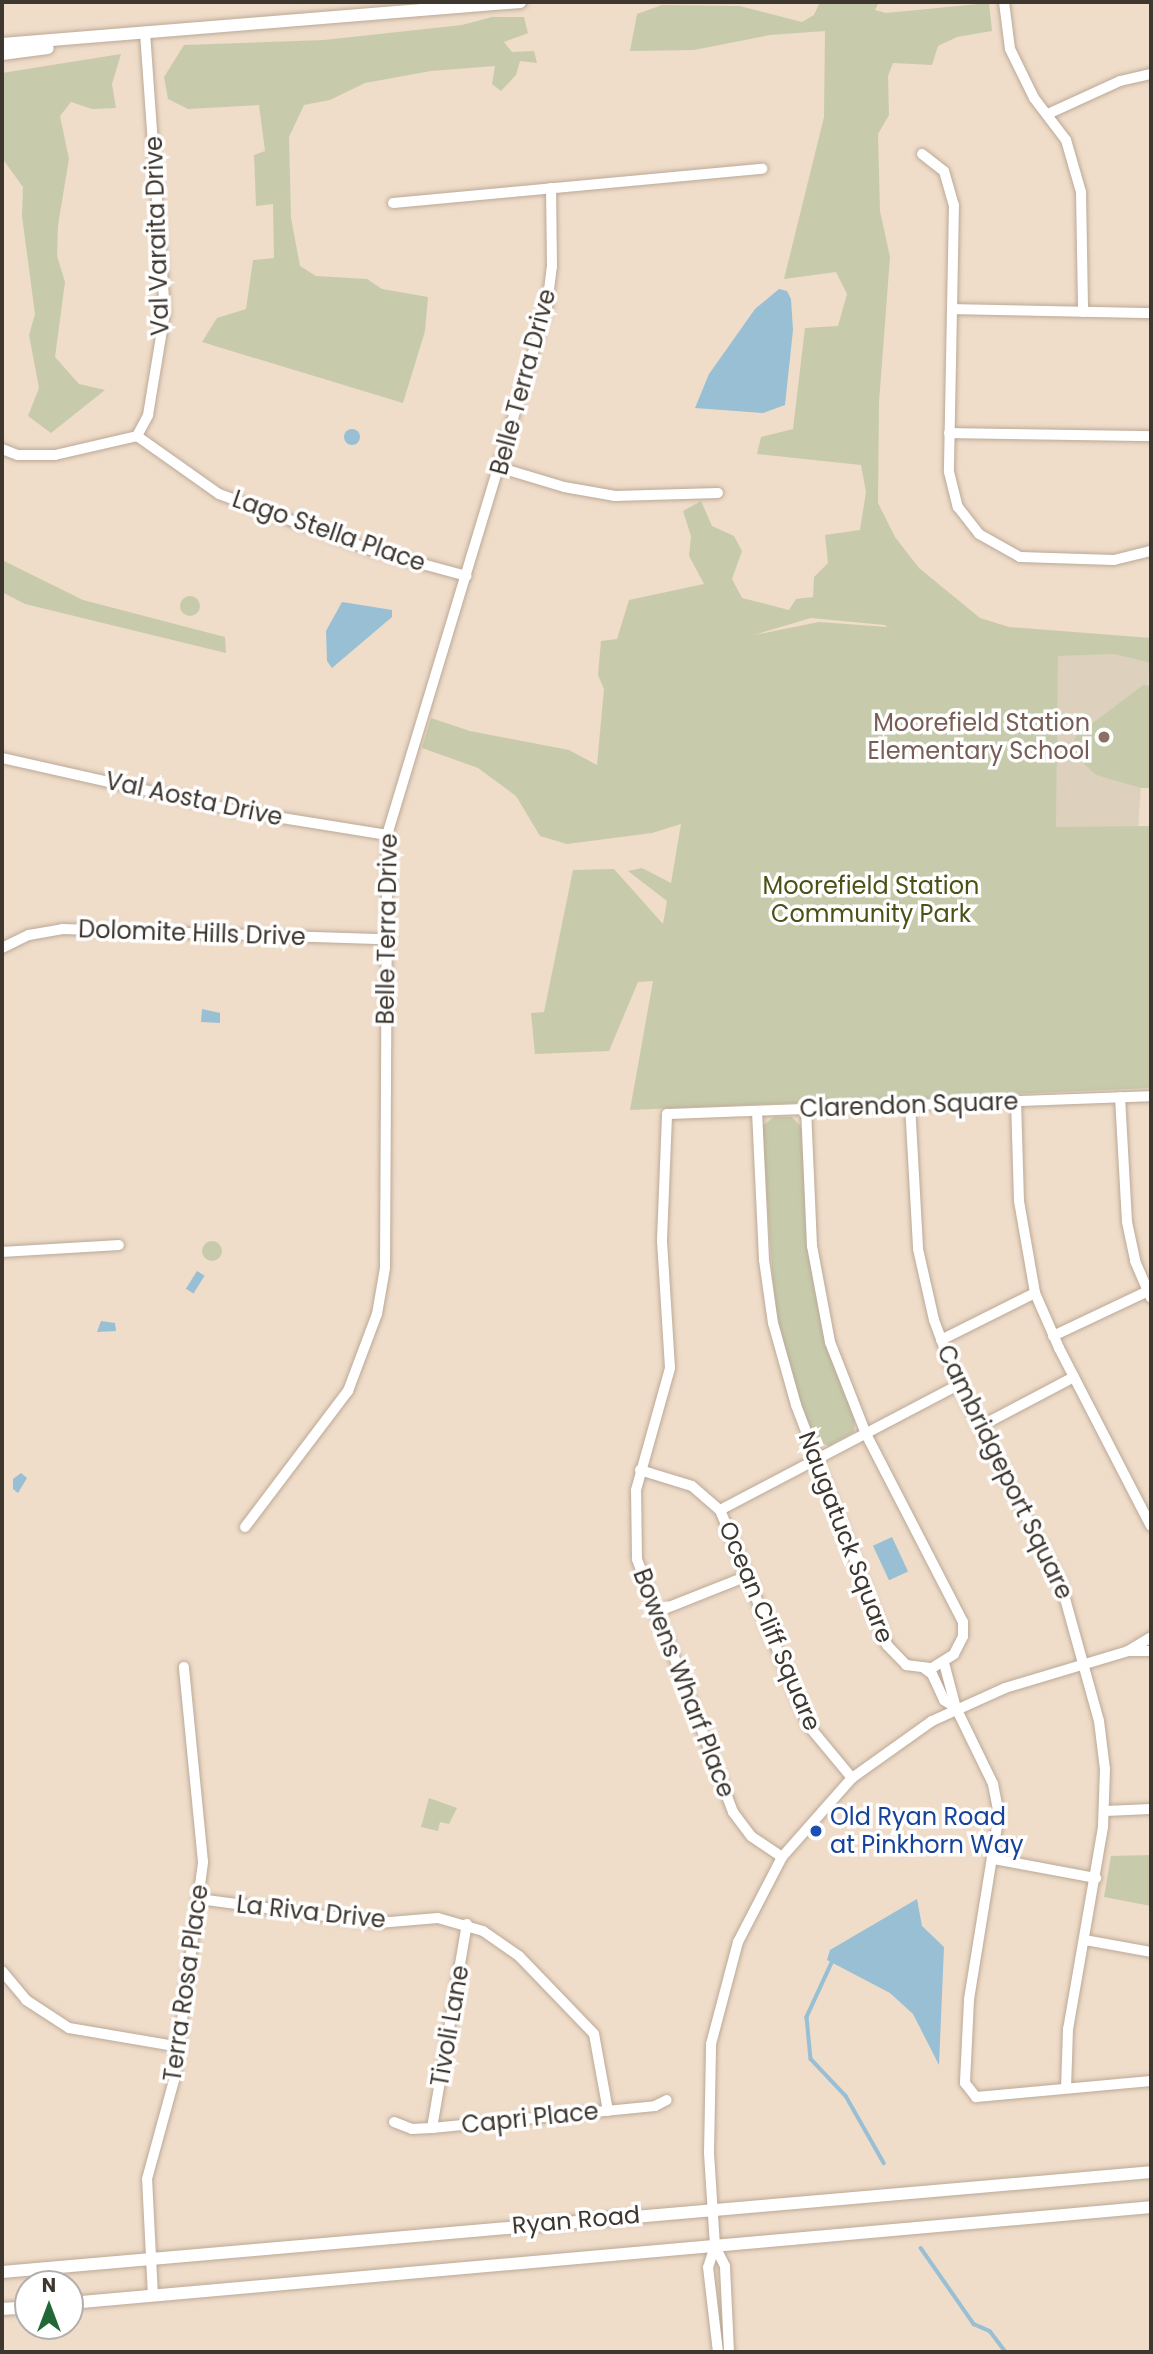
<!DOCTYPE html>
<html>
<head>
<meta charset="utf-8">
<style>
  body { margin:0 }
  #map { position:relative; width:1153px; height:2354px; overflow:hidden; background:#efdcc9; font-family:Poppins,sans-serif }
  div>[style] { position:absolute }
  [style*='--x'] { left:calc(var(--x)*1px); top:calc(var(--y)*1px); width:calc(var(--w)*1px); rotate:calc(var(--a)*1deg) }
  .education>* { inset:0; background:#ddd1bd; transform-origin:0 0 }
  .green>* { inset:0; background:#c7cbac }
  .round { border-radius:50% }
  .water>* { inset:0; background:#98bfd4; transform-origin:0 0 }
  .stream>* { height:3.5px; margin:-1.75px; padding:0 1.75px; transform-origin:1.75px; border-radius:1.75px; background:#98bfd4 }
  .roads { filter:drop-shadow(0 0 2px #bba997) drop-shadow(0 0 2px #bba997) }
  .minor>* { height:10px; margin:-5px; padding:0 5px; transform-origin:5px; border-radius:5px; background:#fff }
  .major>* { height:12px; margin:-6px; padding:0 6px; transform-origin:6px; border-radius:6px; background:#fff }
  .dots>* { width:19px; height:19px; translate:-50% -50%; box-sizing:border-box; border:4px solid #fff; border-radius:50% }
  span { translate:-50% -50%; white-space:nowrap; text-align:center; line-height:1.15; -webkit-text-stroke:7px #fff; paint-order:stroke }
  .street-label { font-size:24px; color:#3e372f }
  .education-label { font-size:24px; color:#785e54 }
  .right { translate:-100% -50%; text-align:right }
  .park-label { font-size:24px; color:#4c5115 }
  .transit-label { font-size:24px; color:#164399 }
  .left { translate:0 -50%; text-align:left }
  .frame { position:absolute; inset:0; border:4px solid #3e372f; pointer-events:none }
  .north { position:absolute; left:14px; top:2270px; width:70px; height:70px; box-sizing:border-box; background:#fff; border:2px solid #b2afac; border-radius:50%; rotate:0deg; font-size:19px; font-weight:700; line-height:28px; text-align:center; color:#3e372f }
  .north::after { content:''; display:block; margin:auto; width:24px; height:32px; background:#206936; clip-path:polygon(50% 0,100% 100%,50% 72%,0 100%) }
</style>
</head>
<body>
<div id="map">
  <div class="education">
    <div style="left:1058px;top:640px;width:93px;height:187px;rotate:4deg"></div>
  </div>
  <div class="green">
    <div style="clip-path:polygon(evenodd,820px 2px,879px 2px,875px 10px,886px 13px,989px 3px,992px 31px,957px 37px,938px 46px,932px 65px,893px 63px,888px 76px,889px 115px,878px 134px,880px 211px,890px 257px,879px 402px,878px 503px,895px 537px,919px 568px,980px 618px,1009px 627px,1151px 638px,1151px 663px,1114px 654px,1058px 656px,1056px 827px,1151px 826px,1151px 1088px,630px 1110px,653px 981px,638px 982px,609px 1051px,535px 1054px,531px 1013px,544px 1012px,573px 870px,614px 869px,663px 924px,667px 901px,628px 871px,642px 868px,671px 883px,681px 824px,652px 833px,567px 844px,540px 836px,516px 796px,478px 768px,422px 748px,431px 718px,470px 731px,569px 750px,597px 765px,604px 689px,598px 675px,601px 641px,617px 639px,629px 600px,704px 584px,689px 556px,691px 536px,683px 511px,701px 501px,712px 526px,734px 536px,742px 551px,732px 579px,742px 598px,789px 610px,796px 599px,813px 597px,814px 577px,828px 563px,825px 535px,860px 530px,866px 492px,861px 465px,757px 454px,761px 437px,793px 429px,805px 328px,838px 326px,847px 294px,836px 272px,784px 279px,824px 117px,825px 31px,770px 35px,694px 50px,630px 51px,637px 14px,662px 5px,740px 6px,802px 22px,814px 15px,820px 2px,811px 618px,885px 625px,887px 627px,819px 622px,754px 635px,811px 618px)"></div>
    <div style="clip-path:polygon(492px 17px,524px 17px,528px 33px,504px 42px,512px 52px,534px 51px,537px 63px,520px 61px,516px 75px,501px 91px,492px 84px,495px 66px,431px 71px,365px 83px,330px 100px,304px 105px,289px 137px,291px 218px,300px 266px,316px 276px,367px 279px,382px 289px,428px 297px,425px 331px,403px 403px,202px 342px,217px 318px,246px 309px,253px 260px,274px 258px,273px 204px,256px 206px,254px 155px,265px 151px,259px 105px,188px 109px,168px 99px,164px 77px,184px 45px,324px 40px,462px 25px)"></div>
    <div style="clip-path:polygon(121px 54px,112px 84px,116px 108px,92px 109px,71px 102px,60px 116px,69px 159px,58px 225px,57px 256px,65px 282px,55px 357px,79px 384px,105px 390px,51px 433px,28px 416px,39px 388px,29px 335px,35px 314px,22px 216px,23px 187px,2px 158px,2px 73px)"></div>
    <div style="clip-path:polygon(2px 560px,83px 600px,225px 637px,226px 653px,25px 604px,2px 592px)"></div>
    <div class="round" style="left:180px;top:596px;width:20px;height:20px"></div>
    <div style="clip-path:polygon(1143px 685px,1151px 686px,1151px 788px,1141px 788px,1096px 775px,1069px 750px,1077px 735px)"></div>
    <div style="clip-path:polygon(774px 1117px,792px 1117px,802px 1128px,813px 1280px,823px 1332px,855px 1420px,854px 1432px,829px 1446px,813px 1440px,789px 1369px,775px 1310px,762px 1126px)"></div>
    <div class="round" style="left:202px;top:1241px;width:20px;height:20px"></div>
    <div style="clip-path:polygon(429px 1798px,457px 1808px,449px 1824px,440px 1822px,438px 1831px,421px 1827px)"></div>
    <div style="clip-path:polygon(1151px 1855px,1151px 1906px,1104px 1897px,1111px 1856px)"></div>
  </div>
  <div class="water">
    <div style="clip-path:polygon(779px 289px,787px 291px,791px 299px,793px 330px,785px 405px,763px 413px,695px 408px,709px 374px,731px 343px,755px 309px)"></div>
    <div class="round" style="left:344px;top:429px;width:16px;height:16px"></div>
    <div style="clip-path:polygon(342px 602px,392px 610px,392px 617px,332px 668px,327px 661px,326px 631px)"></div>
    <div style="clip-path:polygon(202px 1009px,220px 1013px,220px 1023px,201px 1022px)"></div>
    <div style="left:197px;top:1271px;width:9px;height:21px;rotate:32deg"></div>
    <div style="clip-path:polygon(101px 1321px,115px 1323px,116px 1331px,97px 1332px)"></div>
    <div style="clip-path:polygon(21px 1473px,27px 1478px,18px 1493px,13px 1489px,13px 1479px)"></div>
    <div style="left:892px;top:1537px;width:38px;height:21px;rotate:65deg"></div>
    <div style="clip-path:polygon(917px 1899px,922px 1926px,944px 1947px,939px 2065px,913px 2014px,890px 1993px,827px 1960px,830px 1950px)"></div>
  </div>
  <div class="stream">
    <div style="--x:832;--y:1963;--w:60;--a:114.8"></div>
    <div style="--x:807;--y:2017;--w:42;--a:84.6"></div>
    <div style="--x:811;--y:2059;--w:51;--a:46.6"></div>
    <div style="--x:846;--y:2096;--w:77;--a:60.4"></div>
    <div style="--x:921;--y:2248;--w:93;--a:55.1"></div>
    <div style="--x:974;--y:2324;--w:17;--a:24"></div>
    <div style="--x:990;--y:2331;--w:26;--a:53"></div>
  </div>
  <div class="roads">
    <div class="minor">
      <div style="--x:1004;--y:2;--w:47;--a:82.7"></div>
      <div style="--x:1010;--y:49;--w:55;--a:63.9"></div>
      <div style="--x:1034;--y:98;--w:53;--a:52.7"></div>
      <div style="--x:1066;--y:140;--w:54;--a:73.9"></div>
      <div style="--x:1081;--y:192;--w:120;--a:89"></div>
      <div style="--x:1050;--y:113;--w:77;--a:-24.6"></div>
      <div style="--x:1120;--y:81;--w:32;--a:-13"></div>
      <div style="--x:922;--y:154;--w:28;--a:38"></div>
      <div style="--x:944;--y:171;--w:35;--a:74"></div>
      <div style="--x:954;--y:205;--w:267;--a:91.1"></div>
      <div style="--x:949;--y:472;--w:36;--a:76"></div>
      <div style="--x:958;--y:507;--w:34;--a:52"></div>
      <div style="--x:979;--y:534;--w:47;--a:29.3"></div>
      <div style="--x:1020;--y:557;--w:94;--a:1.8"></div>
      <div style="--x:1114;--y:560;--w:38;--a:-14"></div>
      <div style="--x:393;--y:203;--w:371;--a:-5.3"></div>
      <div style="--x:954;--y:309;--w:197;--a:1.2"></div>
      <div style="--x:949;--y:433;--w:202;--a:0.9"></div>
      <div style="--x:137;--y:436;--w:24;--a:-62"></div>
      <div style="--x:148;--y:415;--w:104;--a:-80.6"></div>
      <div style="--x:165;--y:312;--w:281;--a:-94.1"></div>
      <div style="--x:2;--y:449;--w:17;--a:21"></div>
      <div style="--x:18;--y:455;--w:37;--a:0"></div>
      <div style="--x:55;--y:455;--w:84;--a:-13"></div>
      <div style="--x:137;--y:436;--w:100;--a:35.3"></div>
      <div style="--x:219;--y:494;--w:162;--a:20.2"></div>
      <div style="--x:371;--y:550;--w:99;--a:15.2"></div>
      <div style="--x:501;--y:468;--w:66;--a:16.8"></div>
      <div style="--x:564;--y:487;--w:52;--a:10"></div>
      <div style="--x:615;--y:496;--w:103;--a:-1.7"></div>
      <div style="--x:2;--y:758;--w:237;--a:12.7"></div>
      <div style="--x:233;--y:810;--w:156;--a:9.2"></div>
      <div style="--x:2;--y:948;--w:30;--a:-26"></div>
      <div style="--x:29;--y:935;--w:34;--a:-10"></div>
      <div style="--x:62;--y:929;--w:323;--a:1.8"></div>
      <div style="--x:1120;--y:1097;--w:125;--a:86.8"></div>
      <div style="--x:1127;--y:1222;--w:40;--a:78"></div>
      <div style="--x:1135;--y:1261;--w:40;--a:66.6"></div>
      <div style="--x:1016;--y:1100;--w:101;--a:88.3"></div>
      <div style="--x:1019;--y:1201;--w:93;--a:80.1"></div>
      <div style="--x:1035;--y:1293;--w:60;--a:66.4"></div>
      <div style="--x:1059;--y:1348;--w:200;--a:62.7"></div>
      <div style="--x:910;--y:1104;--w:145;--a:86.8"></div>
      <div style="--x:918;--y:1249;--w:73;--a:77.3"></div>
      <div style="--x:934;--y:1320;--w:69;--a:69.7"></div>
      <div style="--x:958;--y:1385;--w:224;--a:62.6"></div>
      <div style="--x:1061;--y:1584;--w:142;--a:74.5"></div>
      <div style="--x:1099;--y:1721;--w:48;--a:82.9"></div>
      <div style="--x:1105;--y:1769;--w:58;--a:92"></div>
      <div style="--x:1103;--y:1827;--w:205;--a:99.8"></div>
      <div style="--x:1068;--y:2029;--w:59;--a:91.9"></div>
      <div style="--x:757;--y:1111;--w:149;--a:87.3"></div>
      <div style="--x:764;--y:1260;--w:64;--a:81.9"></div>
      <div style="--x:773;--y:1323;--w:85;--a:74.3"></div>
      <div style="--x:796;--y:1405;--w:257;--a:69.2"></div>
      <div style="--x:887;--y:1645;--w:28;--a:46"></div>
      <div style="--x:906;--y:1665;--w:26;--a:7"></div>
      <div style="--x:932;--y:1668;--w:26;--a:-32"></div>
      <div style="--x:954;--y:1654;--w:20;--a:-63"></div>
      <div style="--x:963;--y:1636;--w:14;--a:-90"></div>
      <div style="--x:963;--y:1622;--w:212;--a:-117.3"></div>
      <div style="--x:866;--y:1434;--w:99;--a:-111.4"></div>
      <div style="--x:830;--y:1342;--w:98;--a:-100.6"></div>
      <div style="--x:812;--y:1246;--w:137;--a:-92.5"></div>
      <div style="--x:2;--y:1252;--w:117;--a:-3.4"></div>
      <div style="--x:1053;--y:1336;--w:105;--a:-25.3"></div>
      <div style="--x:941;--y:1340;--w:105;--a:-26.6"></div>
      <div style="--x:981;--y:1426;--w:105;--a:-27.8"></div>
      <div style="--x:640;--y:1470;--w:54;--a:17.1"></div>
      <div style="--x:692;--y:1486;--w:37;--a:41"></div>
      <div style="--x:720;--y:1510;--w:232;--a:67.7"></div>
      <div style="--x:808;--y:1725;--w:69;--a:50.3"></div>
      <div style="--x:720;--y:1510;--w:269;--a:-27.7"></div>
      <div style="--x:245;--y:1527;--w:171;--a:-52.9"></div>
      <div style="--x:348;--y:1391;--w:82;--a:-69.4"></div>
      <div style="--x:377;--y:1314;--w:47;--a:-80.1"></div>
      <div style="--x:385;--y:1268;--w:433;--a:-89.7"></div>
      <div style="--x:387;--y:835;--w:553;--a:-73.17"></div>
      <div style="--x:547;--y:306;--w:39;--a:-83"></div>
      <div style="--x:552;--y:267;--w:79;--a:-90.7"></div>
      <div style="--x:654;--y:1613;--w:100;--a:-21.7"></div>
      <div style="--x:1128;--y:1651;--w:23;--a:0"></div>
      <div style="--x:944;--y:1663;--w:47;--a:75.1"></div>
      <div style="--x:956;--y:1708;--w:85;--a:64"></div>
      <div style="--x:993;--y:1784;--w:31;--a:79"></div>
      <div style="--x:999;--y:1814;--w:188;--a:99.2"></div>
      <div style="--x:969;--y:2000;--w:83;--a:92.8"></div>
      <div style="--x:965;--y:2083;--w:18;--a:52"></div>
      <div style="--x:976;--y:2097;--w:176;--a:-5.2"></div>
      <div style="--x:924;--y:1668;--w:10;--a:37"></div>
      <div style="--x:932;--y:1674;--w:29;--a:65"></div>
      <div style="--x:944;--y:1700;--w:14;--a:34"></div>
      <div style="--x:1105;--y:1811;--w:46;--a:-2.5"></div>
      <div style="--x:782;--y:1857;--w:37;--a:-146"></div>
      <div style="--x:751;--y:1836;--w:30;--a:-127"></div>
      <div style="--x:733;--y:1812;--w:271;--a:-110.8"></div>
      <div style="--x:637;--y:1559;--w:69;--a:-90.8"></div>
      <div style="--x:636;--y:1490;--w:127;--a:-74.4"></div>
      <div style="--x:670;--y:1368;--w:128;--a:-93.6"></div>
      <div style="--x:662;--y:1240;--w:126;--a:-87.7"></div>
      <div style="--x:667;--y:1114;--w:484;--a:-2.1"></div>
      <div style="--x:994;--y:1859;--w:104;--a:10.6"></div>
      <div style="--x:199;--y:1899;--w:181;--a:7.6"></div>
      <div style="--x:378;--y:1923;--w:60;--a:-4.8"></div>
      <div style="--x:438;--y:1918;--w:47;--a:16.1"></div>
      <div style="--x:483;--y:1931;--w:44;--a:34.8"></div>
      <div style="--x:519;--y:1956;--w:108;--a:46.1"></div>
      <div style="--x:594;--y:2034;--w:78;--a:79.7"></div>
      <div style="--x:1085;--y:1940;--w:67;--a:10.3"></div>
      <div style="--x:2;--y:1971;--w:38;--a:50"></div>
      <div style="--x:26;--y:2000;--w:51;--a:33.1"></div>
      <div style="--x:69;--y:2028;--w:113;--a:9.7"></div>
      <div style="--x:394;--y:2122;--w:19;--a:21"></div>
      <div style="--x:412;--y:2129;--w:20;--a:-3"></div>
      <div style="--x:432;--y:2128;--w:224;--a:-5.6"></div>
      <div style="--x:655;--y:2106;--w:13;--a:-27"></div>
      <div style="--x:432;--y:2128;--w:207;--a:-80.3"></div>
      <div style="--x:715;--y:2246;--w:22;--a:108"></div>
      <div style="--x:708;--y:2267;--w:86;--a:83.3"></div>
      <div style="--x:153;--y:2296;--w:117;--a:-92.9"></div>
      <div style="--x:147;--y:2179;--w:103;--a:-74.7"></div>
      <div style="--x:174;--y:2080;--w:220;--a:-82.4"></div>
      <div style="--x:203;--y:1862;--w:196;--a:-95.6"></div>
      <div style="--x:729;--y:2352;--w:86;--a:-92.7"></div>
      <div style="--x:725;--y:2266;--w:22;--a:-117"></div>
      <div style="--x:715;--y:2246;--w:93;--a:-93.7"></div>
      <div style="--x:709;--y:2153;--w:109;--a:-88.9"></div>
      <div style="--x:711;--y:2044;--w:106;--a:-75.2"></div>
      <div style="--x:738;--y:1942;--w:96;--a:-62.6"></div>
      <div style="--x:782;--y:1857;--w:106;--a:-48.5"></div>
      <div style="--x:852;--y:1778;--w:98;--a:-35.5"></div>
      <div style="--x:932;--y:1721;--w:80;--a:-24.3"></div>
      <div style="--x:1005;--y:1688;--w:128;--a:-16.7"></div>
      <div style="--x:1128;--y:1651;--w:27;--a:-31"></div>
    </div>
    <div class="major">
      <div style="--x:2;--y:44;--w:520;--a:-4.64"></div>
      <div style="--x:2;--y:54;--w:46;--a:-7.4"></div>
      <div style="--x:2;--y:2272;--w:1153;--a:-4.97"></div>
      <div style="--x:70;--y:2303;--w:1085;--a:-5.07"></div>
      <div style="--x:2;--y:2309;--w:26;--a:-4"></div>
    </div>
  </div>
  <div class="dots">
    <div style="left:1104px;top:737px;background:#8d6e63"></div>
    <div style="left:816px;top:1831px;background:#1a4fb4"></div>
  </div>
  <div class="street-label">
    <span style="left:157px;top:236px;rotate:-92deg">Val Varaita Drive</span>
    <span style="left:523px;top:382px;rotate:-75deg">Belle Terra Drive</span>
    <span style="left:329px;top:531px;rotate:19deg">Lago Stella Place</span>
    <span style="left:194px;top:799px;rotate:12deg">Val Aosta Drive</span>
    <span style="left:387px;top:929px;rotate:-89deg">Belle Terra Drive</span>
    <span style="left:192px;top:933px;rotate:2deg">Dolomite Hills Drive</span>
    <span style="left:909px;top:1105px;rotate:-2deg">Clarendon Square</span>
    <span style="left:1005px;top:1472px;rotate:64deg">Cambridgeport Square</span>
    <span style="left:846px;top:1537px;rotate:69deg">Naugatuck Square</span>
    <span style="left:770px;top:1626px;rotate:67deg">Ocean Cliff Square</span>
    <span style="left:684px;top:1683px;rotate:69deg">Bowens Wharf Place</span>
    <span style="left:311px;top:1912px;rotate:6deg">La Riva Drive</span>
    <span style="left:186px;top:1983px;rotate:-82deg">Terra Rosa Place</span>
    <span style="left:450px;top:2026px;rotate:-80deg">Tivoli Lane</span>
    <span style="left:530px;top:2118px;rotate:-6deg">Capri Place</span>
    <span style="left:576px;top:2220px;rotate:-5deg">Ryan Road</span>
  </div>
  <div class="education-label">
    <span class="right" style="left:1090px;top:737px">Moorefield Station<br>Elementary School</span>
  </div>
  <div class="park-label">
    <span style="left:871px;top:900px">Moorefield Station<br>Community Park</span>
  </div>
  <div class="transit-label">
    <span class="left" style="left:830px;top:1831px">Old Ryan Road<br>at Pinkhorn Way</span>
  </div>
  <div class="frame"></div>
  <div class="north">N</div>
</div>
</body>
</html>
